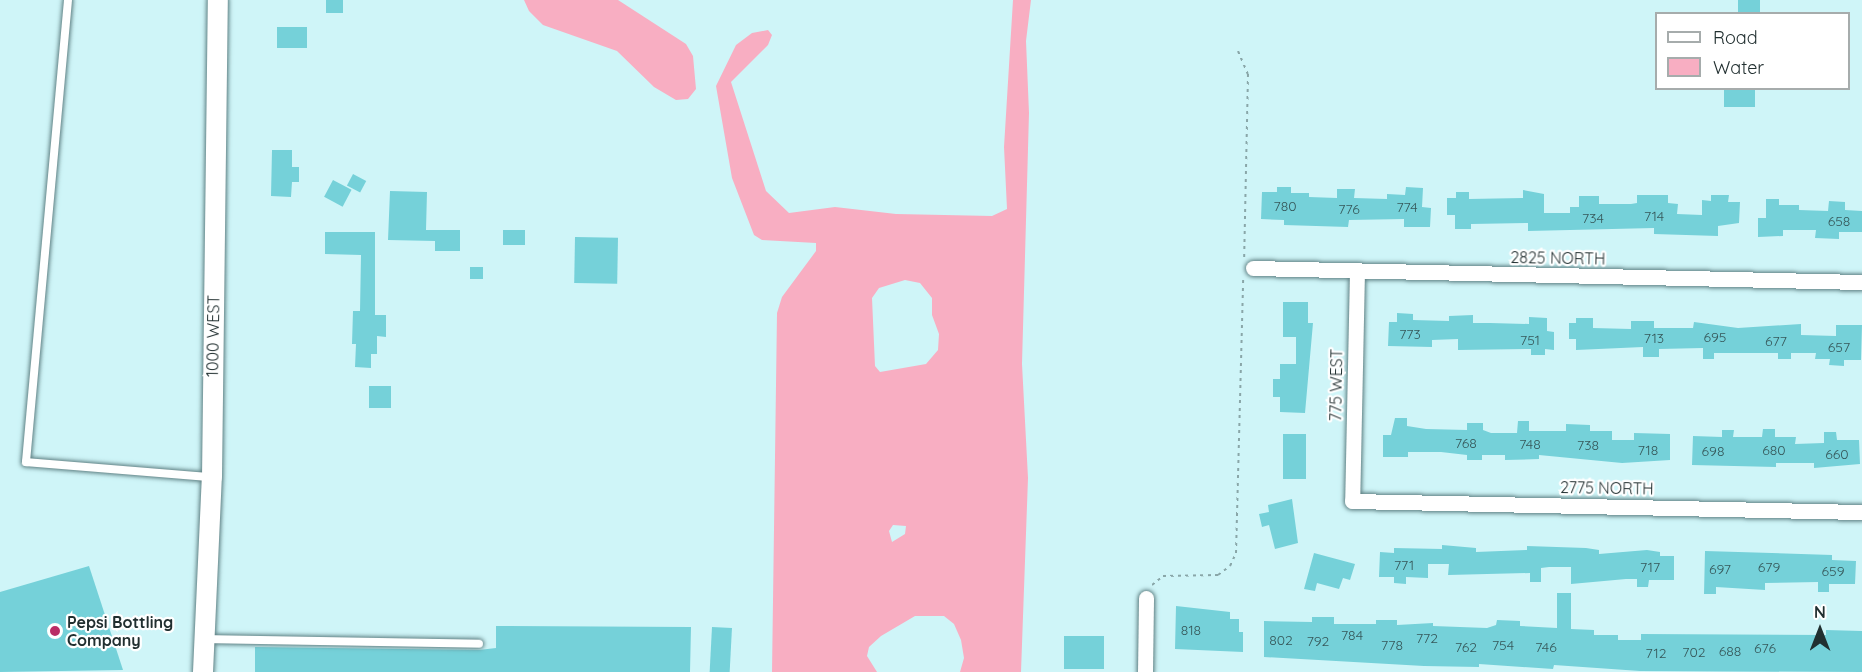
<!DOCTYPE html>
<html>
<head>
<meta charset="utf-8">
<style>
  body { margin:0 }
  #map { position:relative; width:1862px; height:672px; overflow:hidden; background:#cff5f8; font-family:Quicksand,sans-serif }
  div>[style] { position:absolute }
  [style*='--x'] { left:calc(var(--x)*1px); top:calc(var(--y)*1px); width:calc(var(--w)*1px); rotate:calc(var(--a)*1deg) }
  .water>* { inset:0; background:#f8aec2 }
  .building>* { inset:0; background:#75d1d9; transform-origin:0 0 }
  .path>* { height:2px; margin-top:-1px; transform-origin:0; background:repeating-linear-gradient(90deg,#89a6a8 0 3px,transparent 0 7.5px) }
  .roads { filter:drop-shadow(0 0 2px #608285) drop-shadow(0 0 2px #608285) }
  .service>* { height:8px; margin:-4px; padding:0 4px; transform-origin:4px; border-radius:4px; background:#fff }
  .minor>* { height:15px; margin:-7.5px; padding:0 7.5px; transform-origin:7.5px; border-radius:7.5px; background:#fff }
  .tertiary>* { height:20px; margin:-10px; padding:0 10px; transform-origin:10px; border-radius:10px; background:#fff }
  .dots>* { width:16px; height:16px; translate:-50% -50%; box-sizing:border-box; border:3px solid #fff; border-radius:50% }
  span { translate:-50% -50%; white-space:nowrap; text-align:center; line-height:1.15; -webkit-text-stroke:4.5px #fff; paint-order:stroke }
  .number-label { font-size:14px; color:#36585a }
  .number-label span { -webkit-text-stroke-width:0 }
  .street-label { font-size:16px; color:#212f30 }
  .poi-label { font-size:16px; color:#212f30; font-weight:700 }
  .left { translate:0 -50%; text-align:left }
  .legend { position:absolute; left:1655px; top:12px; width:195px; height:78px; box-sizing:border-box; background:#fff; border:2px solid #a6acac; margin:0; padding:8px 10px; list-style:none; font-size:18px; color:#212f30 }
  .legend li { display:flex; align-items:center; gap:12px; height:30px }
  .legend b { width:30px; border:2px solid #a6acac }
  .north { position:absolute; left:1790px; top:600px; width:60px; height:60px; -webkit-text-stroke:4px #fff; paint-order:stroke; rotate:0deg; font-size:16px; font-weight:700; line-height:24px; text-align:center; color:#212f30 }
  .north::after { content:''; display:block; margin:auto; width:21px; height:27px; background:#212f30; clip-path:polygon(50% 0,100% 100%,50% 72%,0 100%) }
</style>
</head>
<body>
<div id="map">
  <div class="water">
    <div style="clip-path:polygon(524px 0,618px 0,686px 44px,693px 56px,696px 89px,688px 99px,676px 100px,654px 87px,617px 51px,543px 25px,529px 11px)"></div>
    <div style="clip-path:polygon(evenodd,1013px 0,1031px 0,1026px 41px,1029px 113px,1022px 364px,1028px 478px,1021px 672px,960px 672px,964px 658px,961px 640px,954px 624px,944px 616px,915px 616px,881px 636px,869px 647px,867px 656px,877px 672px,772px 672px,777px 313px,782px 297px,816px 251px,816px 243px,762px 240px,754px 235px,732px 178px,716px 86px,736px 45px,752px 33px,768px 30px,772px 35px,768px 45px,731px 82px,766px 191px,789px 213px,835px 207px,896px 214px,992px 216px,1007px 209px,1004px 147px,1013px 0,905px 280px,920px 283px,932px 298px,932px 315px,939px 334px,938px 350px,926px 364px,880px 372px,875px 366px,872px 298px,879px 288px,905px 280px,1013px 0,893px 525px,906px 526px,905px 534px,892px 542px,889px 531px,893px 525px)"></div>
  </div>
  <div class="building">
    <div style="left:326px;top:0;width:17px;height:13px"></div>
    <div style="left:1738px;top:0;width:22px;height:14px"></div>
    <div style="left:277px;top:27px;width:30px;height:21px"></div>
    <div style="left:1724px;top:88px;width:31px;height:19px"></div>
    <div style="clip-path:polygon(272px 150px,292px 150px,292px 167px,299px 167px,299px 182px,292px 182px,291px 197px,271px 196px)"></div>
    <div style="left:353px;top:174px;width:15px;height:13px;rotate:28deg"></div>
    <div style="left:333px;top:180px;width:21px;height:19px;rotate:28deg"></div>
    <div style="clip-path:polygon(1277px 187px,1291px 187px,1291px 193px,1309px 193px,1309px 197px,1337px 198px,1337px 189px,1355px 189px,1354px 198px,1387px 199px,1387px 194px,1405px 195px,1406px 187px,1423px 188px,1422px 207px,1431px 208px,1430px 227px,1404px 227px,1404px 219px,1349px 220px,1348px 227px,1284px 225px,1284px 220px,1261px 219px,1262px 192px,1277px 192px)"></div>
    <div style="clip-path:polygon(1523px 190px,1544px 194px,1544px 213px,1570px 213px,1570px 207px,1579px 207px,1579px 196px,1599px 196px,1599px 204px,1631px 204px,1637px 203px,1637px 195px,1668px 195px,1668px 203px,1678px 204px,1677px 214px,1702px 215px,1702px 200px,1711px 201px,1711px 195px,1729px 195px,1728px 202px,1740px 202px,1739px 223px,1718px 226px,1718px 236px,1654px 234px,1654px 228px,1528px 231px,1528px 223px,1471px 224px,1471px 229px,1455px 229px,1455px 215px,1447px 215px,1447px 198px,1456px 198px,1456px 192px,1469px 192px,1469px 199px,1523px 198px)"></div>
    <div style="clip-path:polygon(390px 191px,427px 192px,426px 230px,460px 230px,460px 251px,435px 251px,435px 241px,388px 240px)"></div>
    <div style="clip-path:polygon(1766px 199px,1779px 199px,1779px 205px,1799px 205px,1799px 210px,1828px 211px,1829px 201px,1845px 202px,1845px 210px,1862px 211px,1862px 232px,1839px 232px,1839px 239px,1815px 238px,1816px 230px,1783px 230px,1783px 236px,1758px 237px,1758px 218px,1766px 218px)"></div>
    <div style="left:503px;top:230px;width:22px;height:15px"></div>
    <div style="clip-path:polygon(325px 232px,375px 232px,375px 315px,386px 315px,386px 337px,377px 336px,377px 354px,371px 354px,371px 368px,355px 367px,356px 344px,352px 344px,353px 311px,360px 311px,361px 255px,325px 254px)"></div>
    <div style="left:575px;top:237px;width:43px;height:46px;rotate:1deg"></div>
    <div style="left:470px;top:267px;width:13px;height:12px"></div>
    <div style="clip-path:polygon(1283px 302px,1308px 302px,1308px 323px,1313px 323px,1305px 413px,1280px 412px,1280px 397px,1273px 397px,1273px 379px,1280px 379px,1280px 364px,1296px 364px,1296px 337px,1283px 337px)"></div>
    <div style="clip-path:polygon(1397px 313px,1413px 314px,1413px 320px,1449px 321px,1449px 316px,1473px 315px,1473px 323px,1490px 323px,1529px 324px,1529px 317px,1547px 318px,1547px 331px,1554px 332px,1554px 350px,1545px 349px,1545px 355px,1531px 355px,1531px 349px,1458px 350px,1458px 339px,1432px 340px,1432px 347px,1388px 346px,1389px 322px,1397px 322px)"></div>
    <div style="clip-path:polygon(1576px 318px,1593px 318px,1593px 328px,1631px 329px,1631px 321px,1654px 321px,1654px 328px,1693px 328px,1694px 322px,1738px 328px,1801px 324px,1801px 335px,1836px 336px,1836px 325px,1862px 325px,1861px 360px,1844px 360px,1844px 366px,1829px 365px,1830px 359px,1815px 359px,1816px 353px,1791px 353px,1791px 359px,1778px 359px,1778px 353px,1714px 353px,1714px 359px,1703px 359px,1703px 348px,1659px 349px,1659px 357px,1643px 357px,1643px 347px,1576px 350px,1576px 339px,1569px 339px,1569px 323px,1576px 323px)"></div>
    <div style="left:369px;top:386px;width:22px;height:22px"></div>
    <div style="clip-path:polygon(1395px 418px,1407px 418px,1407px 426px,1426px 429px,1467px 430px,1467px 423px,1483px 423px,1483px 430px,1491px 433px,1517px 433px,1518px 421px,1529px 421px,1529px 431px,1566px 431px,1566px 424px,1590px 425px,1590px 431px,1612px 431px,1612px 440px,1634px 440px,1634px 433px,1670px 434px,1670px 460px,1622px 463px,1539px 455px,1539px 459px,1505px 460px,1505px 455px,1482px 455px,1482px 460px,1467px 460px,1467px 455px,1441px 452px,1408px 452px,1408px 457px,1383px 457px,1383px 435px,1391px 435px)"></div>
    <div style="clip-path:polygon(1763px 429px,1775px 429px,1775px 437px,1796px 437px,1795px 444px,1824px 443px,1824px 432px,1836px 432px,1837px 440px,1859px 440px,1860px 464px,1814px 468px,1814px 463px,1776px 463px,1776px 467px,1692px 465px,1693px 436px,1722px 437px,1722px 430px,1734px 430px,1733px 437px,1762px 437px)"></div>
    <div style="left:1283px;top:434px;width:23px;height:45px"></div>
    <div style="clip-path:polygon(1292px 499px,1298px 543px,1275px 549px,1269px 525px,1262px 527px,1259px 514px,1269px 512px,1268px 505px)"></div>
    <div style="clip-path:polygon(1442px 545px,1476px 548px,1476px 552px,1527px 550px,1527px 546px,1586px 548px,1599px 550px,1599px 554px,1647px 550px,1660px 552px,1660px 556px,1674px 556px,1674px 580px,1649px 580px,1648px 587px,1637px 587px,1637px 579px,1626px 579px,1571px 584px,1571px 567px,1549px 567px,1541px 568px,1541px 582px,1530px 582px,1530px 573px,1448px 575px,1449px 564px,1428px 564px,1428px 578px,1406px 577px,1406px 584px,1394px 583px,1394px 577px,1379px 577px,1380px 552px,1394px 553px,1394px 548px,1442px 549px)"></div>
    <div style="clip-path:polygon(1705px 551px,1832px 555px,1832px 560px,1856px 561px,1855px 584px,1829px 584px,1829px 592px,1818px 592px,1818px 582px,1765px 583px,1765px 590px,1716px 587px,1716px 594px,1704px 594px)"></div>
    <div style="clip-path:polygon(1314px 553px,1355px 564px,1350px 580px,1343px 578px,1339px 589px,1317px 583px,1315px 591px,1304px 589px)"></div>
    <div style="clip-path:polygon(89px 566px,123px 670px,0 672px,0 592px)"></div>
    <div style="clip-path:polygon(1557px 593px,1571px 593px,1571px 629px,1594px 630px,1594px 635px,1618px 635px,1618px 640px,1641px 640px,1641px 634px,1826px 635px,1826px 630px,1862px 631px,1862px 672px,1640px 671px,1554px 665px,1553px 669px,1479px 664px,1479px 667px,1424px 666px,1264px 657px,1264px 621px,1312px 622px,1312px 617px,1334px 617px,1334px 624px,1376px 624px,1376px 620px,1397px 620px,1397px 625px,1433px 623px,1433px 626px,1487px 628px,1496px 625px,1497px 620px,1520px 621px,1520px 626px,1557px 628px)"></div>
    <div style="clip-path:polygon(1176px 606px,1230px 612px,1230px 619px,1239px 619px,1239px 632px,1243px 632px,1243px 652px,1175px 649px)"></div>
    <div style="clip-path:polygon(496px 626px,691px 627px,690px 672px,255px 672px,255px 647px,479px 650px,496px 648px)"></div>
    <div style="left:712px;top:627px;width:20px;height:45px;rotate:3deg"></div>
    <div style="left:1064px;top:636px;width:40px;height:33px"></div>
  </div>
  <div class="path">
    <div style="--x:1238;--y:51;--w:25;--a:67"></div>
    <div style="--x:1248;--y:74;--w:185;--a:91.2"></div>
    <div style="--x:1152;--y:585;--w:14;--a:-39"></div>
    <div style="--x:1163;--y:576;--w:55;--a:-1"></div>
    <div style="--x:1218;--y:575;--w:15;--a:-37"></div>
    <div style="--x:1230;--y:566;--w:14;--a:-65"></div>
    <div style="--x:1236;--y:553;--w:274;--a:-88.5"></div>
  </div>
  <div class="roads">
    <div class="service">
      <div style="--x:68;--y:0;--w:464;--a:95.2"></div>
      <div style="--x:26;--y:462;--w:185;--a:4.7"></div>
      <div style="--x:205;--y:639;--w:274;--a:1"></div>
    </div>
    <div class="minor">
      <div style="--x:1253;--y:268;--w:609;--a:1.32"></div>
      <div style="--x:1357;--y:271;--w:230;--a:91.2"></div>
      <div style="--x:1352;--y:501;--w:510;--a:1.24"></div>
      <div style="--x:1145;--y:672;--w:74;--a:-89.2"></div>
    </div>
    <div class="tertiary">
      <div style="--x:203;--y:672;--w:195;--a:-87.4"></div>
      <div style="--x:212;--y:477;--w:477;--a:-89.3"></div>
    </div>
  </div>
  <div class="dots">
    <div style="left:55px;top:631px;background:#b92d65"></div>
  </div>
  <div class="number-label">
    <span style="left:1285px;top:206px">780</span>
    <span style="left:1407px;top:207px">774</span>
    <span style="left:1349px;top:209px">776</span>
    <span style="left:1654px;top:216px">714</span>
    <span style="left:1593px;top:218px">734</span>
    <span style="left:1839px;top:221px">658</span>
    <span style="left:1410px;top:334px">773</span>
    <span style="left:1715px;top:337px">695</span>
    <span style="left:1654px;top:338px">713</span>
    <span style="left:1530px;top:340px">751</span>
    <span style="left:1776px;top:341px">677</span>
    <span style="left:1839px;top:347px">657</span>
    <span style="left:1466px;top:443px">768</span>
    <span style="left:1530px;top:444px">748</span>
    <span style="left:1588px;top:445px">738</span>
    <span style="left:1648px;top:450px">718</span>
    <span style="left:1774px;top:450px">680</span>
    <span style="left:1713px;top:451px">698</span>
    <span style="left:1837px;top:454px">660</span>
    <span style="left:1404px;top:565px">771</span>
    <span style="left:1650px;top:567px">717</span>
    <span style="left:1769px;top:567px">679</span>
    <span style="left:1720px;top:569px">697</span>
    <span style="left:1833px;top:571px">659</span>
    <span style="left:1191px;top:630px">818</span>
    <span style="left:1352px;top:635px">784</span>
    <span style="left:1427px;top:638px">772</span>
    <span style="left:1281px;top:640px">802</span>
    <span style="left:1318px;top:641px">792</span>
    <span style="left:1392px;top:645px">778</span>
    <span style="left:1503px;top:645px">754</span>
    <span style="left:1466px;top:647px">762</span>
    <span style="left:1546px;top:647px">746</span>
    <span style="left:1765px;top:648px">676</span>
    <span style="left:1730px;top:651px">688</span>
    <span style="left:1694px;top:652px">702</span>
    <span style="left:1656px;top:653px">712</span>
  </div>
  <div class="street-label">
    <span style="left:1558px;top:258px;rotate:1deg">2825 NORTH</span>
    <span style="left:213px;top:336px;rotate:-89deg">1000 WEST</span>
    <span style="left:1336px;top:385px;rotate:-89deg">775 WEST</span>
    <span style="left:1607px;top:488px;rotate:1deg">2775 NORTH</span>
  </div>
  <div class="poi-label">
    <span class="left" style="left:67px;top:631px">Pepsi Bottling<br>Company</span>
  </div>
  <ul class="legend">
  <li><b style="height:8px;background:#fff"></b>Road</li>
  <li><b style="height:16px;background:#f8aec2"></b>Water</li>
  </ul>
  <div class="north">N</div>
</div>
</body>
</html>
